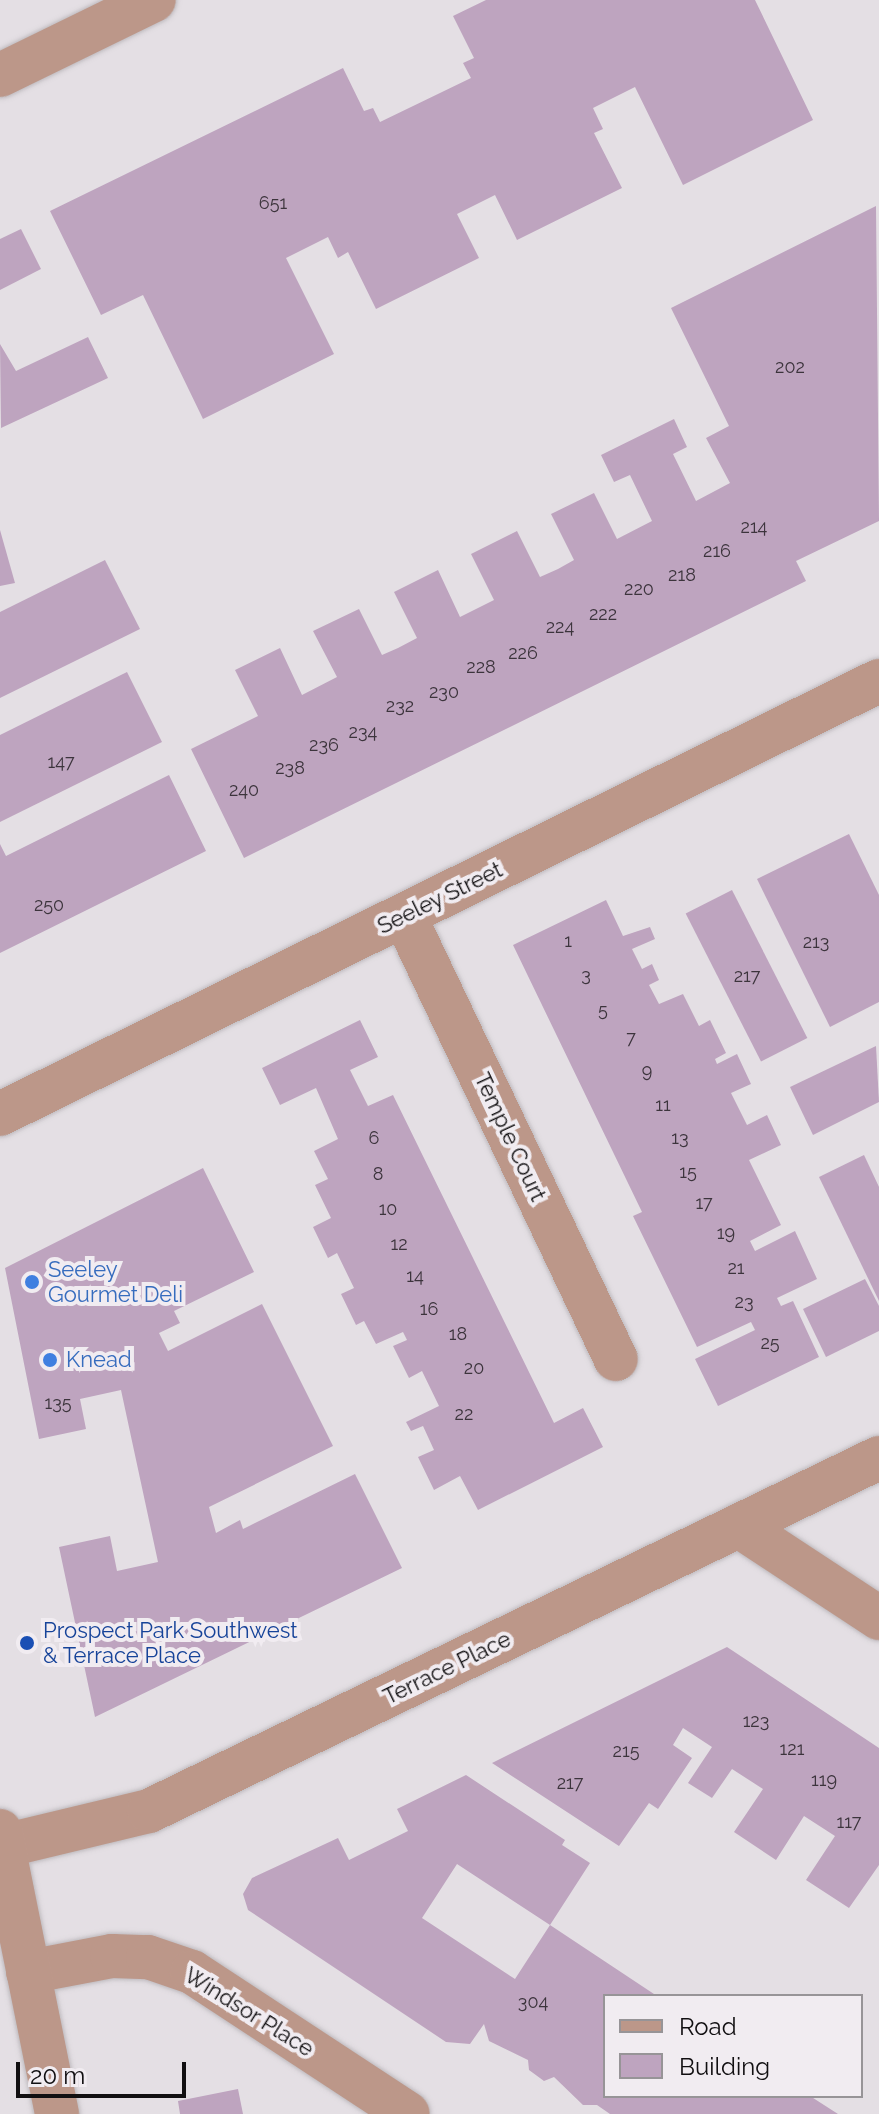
<!DOCTYPE html>
<html>
<head>
<meta charset="utf-8">
<style>
  body { margin:0 }
  #map { position:relative; width:879px; height:2114px; overflow:hidden; background:#e4dfe4; font-family:Raleway,sans-serif }
  div>[style] { position:absolute }
  [style*='--x'] { left:calc(var(--x)*1px); top:calc(var(--y)*1px); width:calc(var(--w)*1px); rotate:calc(var(--a)*1deg) }
  .building>* { inset:0; background:#bea4bf; transform-origin:0 0 }
  .roads { filter:drop-shadow(0 0 2px #bebabe) drop-shadow(0 0 2px #bebabe) }
  .minor>* { height:44px; margin:-22px; padding:0 22px; transform-origin:22px; border-radius:22px; background:#bc9789 }
  .tertiary>* { height:44px; margin:-22px; padding:0 22px; transform-origin:22px; border-radius:22px; background:#bc9789 }
  .dots>* { width:22px; height:22px; translate:-50% -50%; box-sizing:border-box; border:4px solid #f1ecf1; border-radius:50% }
  span { translate:-50% -50%; white-space:nowrap; text-align:center; line-height:1.15; -webkit-text-stroke:8px #f1ecf1; paint-order:stroke }
  .number-label { font-size:18px; color:#3c343c }
  .number-label span { -webkit-text-stroke-width:0 }
  .street-label { font-size:22px; color:#110f11 }
  .shop-label { font-size:22px; color:#366cbe }
  .left { translate:0 -50%; text-align:left }
  .transit-label { font-size:22px; color:#164399 }
  .legend { position:absolute; left:603px; top:1994px; width:260px; height:104px; box-sizing:border-box; background:#f1ecf1; border:2px solid #979497; margin:0; padding:10px 14px; list-style:none; font-size:24px; color:#110f11 }
  .legend li { display:flex; align-items:center; gap:16px; height:40px }
  .legend b { width:40px; border:2px solid #979497 }
  .scale { position:absolute; left:16px; top:2062px; width:170px; height:36px; box-sizing:border-box; border:4px solid #110f11; border-top:0; padding-left:10px; font-size:24px; line-height:28px; white-space:nowrap; color:#110f11; -webkit-text-stroke:6px #f1ecf1; paint-order:stroke }
</style>
</head>
<body>
<div id="map">
  <div class="building">
    <div style="clip-path:polygon(486px 0,755px 0,813px 120px,683px 185px,635px 87px,593px 108px,603px 129px,594px 133px,622px 188px,517px 240px,495px 195px,457px 214px,479px 258px,376px 309px,348px 252px,338px 258px,328px 237px,286px 258px,334px 354px,203px 419px,143px 295px,101px 315px,50px 211px,343px 68px,364px 111px,373px 108px,380px 122px,471px 78px,463px 63px,474px 58px,453px 16px)"></div>
    <div style="clip-path:polygon(876px 206px,879px 521px,796px 561px,806px 581px,244px 858px,191px 749px,258px 716px,235px 670px,280px 648px,302px 695px,337px 677px,313px 631px,359px 609px,382px 655px,398px 648px,417px 638px,394px 592px,438px 570px,460px 617px,494px 600px,471px 554px,517px 531px,540px 577px,558px 569px,574px 560px,551px 514px,594px 493px,617px 539px,652px 521px,630px 475px,614px 482px,601px 455px,674px 419px,687px 447px,673px 454px,696px 501px,730px 483px,706px 438px,729px 426px,671px 308px)"></div>
    <div style="clip-path:polygon(21px 229px,41px 269px,0 290px,0 239px)"></div>
    <div style="clip-path:polygon(88px 337px,108px 378px,1px 428px,0 344px,16px 371px)"></div>
    <div style="clip-path:polygon(0 530px,15px 583px,0 586px)"></div>
    <div style="clip-path:polygon(105px 560px,140px 629px,0 698px,0 612px)"></div>
    <div style="clip-path:polygon(127px 672px,162px 742px,0 822px,0 735px)"></div>
    <div style="clip-path:polygon(169px 775px,206px 851px,0 953px,0 844px,6px 856px)"></div>
    <div style="clip-path:polygon(849px 834px,879px 895px,879px 1002px,830px 1027px,757px 879px)"></div>
    <div style="left:732px;top:890px;width:166px;height:52px;rotate:63deg"></div>
    <div style="clip-path:polygon(606px 900px,623px 936px,650px 927px,655px 939px,632px 949px,642px 969px,652px 964px,659px 980px,649px 985px,659px 1004px,683px 994px,699px 1026px,710px 1020px,726px 1053px,715px 1059px,717px 1064px,737px 1054px,751px 1084px,731px 1093px,747px 1125px,767px 1115px,781px 1145px,749px 1160px,781px 1225px,750px 1241px,755px 1251px,795px 1231px,817px 1279px,777px 1298px,781px 1306px,793px 1301px,819px 1357px,718px 1406px,695px 1359px,755px 1330px,751px 1322px,697px 1347px,633px 1216px,642px 1212px,513px 945px)"></div>
    <div style="clip-path:polygon(360px 1020px,378px 1057px,350px 1070px,368px 1106px,393px 1095px,554px 1423px,583px 1408px,603px 1447px,478px 1510px,460px 1476px,434px 1490px,418px 1457px,434px 1450px,423px 1426px,411px 1431px,406px 1422px,439px 1406px,422px 1371px,409px 1378px,393px 1346px,407px 1340px,403px 1332px,376px 1344px,364px 1321px,356px 1325px,341px 1294px,354px 1288px,337px 1253px,328px 1258px,313px 1227px,331px 1218px,315px 1185px,328px 1179px,314px 1151px,338px 1139px,316px 1088px,280px 1105px,262px 1068px)"></div>
    <div style="clip-path:polygon(876px 1046px,879px 1102px,813px 1135px,790px 1087px)"></div>
    <div style="clip-path:polygon(864px 1155px,879px 1187px,879px 1301px,819px 1177px)"></div>
    <div style="clip-path:polygon(203px 1168px,254px 1272px,174px 1311px,180px 1323px,159px 1333px,168px 1351px,262px 1304px,333px 1446px,209px 1507px,216px 1533px,240px 1520px,243px 1529px,355px 1474px,402px 1568px,95px 1717px,59px 1547px,110px 1536px,117px 1571px,158px 1562px,121px 1390px,80px 1399px,86px 1429px,39px 1439px,5px 1268px)"></div>
    <div style="clip-path:polygon(865px 1279px,879px 1306px,879px 1331px,826px 1357px,803px 1309px)"></div>
    <div style="clip-path:polygon(727px 1647px,879px 1748px,879px 1865px,849px 1908px,806px 1880px,835px 1836px,804px 1816px,776px 1860px,734px 1832px,763px 1789px,732px 1769px,712px 1798px,688px 1783px,712px 1747px,683px 1728px,673px 1745px,692px 1758px,658px 1809px,649px 1803px,619px 1846px,492px 1763px)"></div>
    <div style="clip-path:polygon(evenodd,466px 1775px,565px 1840px,562px 1845px,590px 1863px,550px 1925px,657px 1996px,605px 1996px,605px 2096px,810px 2096px,838px 2114px,610px 2114px,597px 2105px,583px 2105px,554px 2077px,544px 2081px,529px 2070px,528px 2060px,489px 2041px,484px 2024px,470px 2044px,446px 2042px,248px 1910px,243px 1894px,252px 1878px,338px 1838px,349px 1860px,408px 1831px,397px 1809px,466px 1775px,457px 1864px,550px 1925px,515px 1979px,422px 1918px,457px 1864px)"></div>
    <div style="clip-path:polygon(238px 2089px,243px 2114px,180px 2114px,178px 2101px)"></div>
  </div>
  <div class="roads">
    <div class="minor">
      <div style="--x:0;--y:75;--w:171;--a:-26"></div>
      <div style="--x:404;--y:915;--w:492;--a:64.5"></div>
      <div style="--x:0;--y:1114;--w:980;--a:-26.23"></div>
      <div style="--x:739;--y:1526;--w:168;--a:33.3"></div>
      <div style="--x:3;--y:1846;--w:150;--a:-13.5"></div>
      <div style="--x:149;--y:1811;--w:811;--a:-25.81"></div>
      <div style="--x:28;--y:1972;--w:86;--a:-10.8"></div>
      <div style="--x:112;--y:1956;--w:36;--a:2"></div>
      <div style="--x:148;--y:1957;--w:46;--a:18.8"></div>
      <div style="--x:192;--y:1972;--w:258;--a:33.3"></div>
    </div>
    <div class="tertiary">
      <div style="--x:0;--y:1831;--w:289;--a:78.6"></div>
    </div>
  </div>
  <div class="dots">
    <div style="left:32px;top:1282px;background:#3f7fe0"></div>
    <div style="left:50px;top:1360px;background:#3f7fe0"></div>
    <div style="left:27px;top:1643px;background:#1a4fb4"></div>
  </div>
  <div class="number-label">
    <span style="left:273px;top:203px">651</span>
    <span style="left:790px;top:367px">202</span>
    <span style="left:754px;top:527px">214</span>
    <span style="left:717px;top:551px">216</span>
    <span style="left:682px;top:575px">218</span>
    <span style="left:639px;top:589px">220</span>
    <span style="left:603px;top:614px">222</span>
    <span style="left:560px;top:627px">224</span>
    <span style="left:523px;top:653px">226</span>
    <span style="left:481px;top:667px">228</span>
    <span style="left:444px;top:692px">230</span>
    <span style="left:400px;top:706px">232</span>
    <span style="left:363px;top:732px">234</span>
    <span style="left:324px;top:745px">236</span>
    <span style="left:61px;top:762px">147</span>
    <span style="left:290px;top:768px">238</span>
    <span style="left:244px;top:790px">240</span>
    <span style="left:49px;top:905px">250</span>
    <span style="left:568px;top:941px">1</span>
    <span style="left:816px;top:942px">213</span>
    <span style="left:586px;top:975px">3</span>
    <span style="left:747px;top:976px">217</span>
    <span style="left:603px;top:1010px">5</span>
    <span style="left:631px;top:1038px">7</span>
    <span style="left:647px;top:1071px">9</span>
    <span style="left:663px;top:1105px">11</span>
    <span style="left:374px;top:1138px">6</span>
    <span style="left:680px;top:1138px">13</span>
    <span style="left:688px;top:1172px">15</span>
    <span style="left:378px;top:1174px">8</span>
    <span style="left:704px;top:1203px">17</span>
    <span style="left:388px;top:1209px">10</span>
    <span style="left:726px;top:1233px">19</span>
    <span style="left:399px;top:1244px">12</span>
    <span style="left:736px;top:1268px">21</span>
    <span style="left:415px;top:1276px">14</span>
    <span style="left:744px;top:1302px">23</span>
    <span style="left:429px;top:1309px">16</span>
    <span style="left:458px;top:1334px">18</span>
    <span style="left:770px;top:1343px">25</span>
    <span style="left:474px;top:1368px">20</span>
    <span style="left:58px;top:1403px">135</span>
    <span style="left:464px;top:1414px">22</span>
    <span style="left:756px;top:1721px">123</span>
    <span style="left:792px;top:1749px">121</span>
    <span style="left:626px;top:1751px">215</span>
    <span style="left:824px;top:1780px">119</span>
    <span style="left:570px;top:1783px">217</span>
    <span style="left:849px;top:1822px">117</span>
    <span style="left:533px;top:2002px">304</span>
  </div>
  <div class="street-label">
    <span style="left:440px;top:898px;rotate:-26deg">Seeley Street</span>
    <span style="left:510px;top:1137px;rotate:65deg">Temple Court</span>
    <span style="left:447px;top:1668px;rotate:-26deg">Terrace Place</span>
    <span style="left:249px;top:2012px;rotate:32deg">Windsor Place</span>
  </div>
  <div class="shop-label">
    <span class="left" style="left:48px;top:1282px">Seeley<br>Gourmet Deli</span>
    <span class="left" style="left:66px;top:1360px">Knead</span>
  </div>
  <div class="transit-label">
    <span class="left" style="left:43px;top:1643px">Prospect Park Southwest<br>&amp; Terrace Place</span>
  </div>
  <ul class="legend">
  <li><b style="height:10px;background:#bc9789"></b>Road</li>
  <li><b style="height:22px;background:#bea4bf"></b>Building</li>
  </ul>
  <div class="scale">20 m</div>
</div>
</body>
</html>
